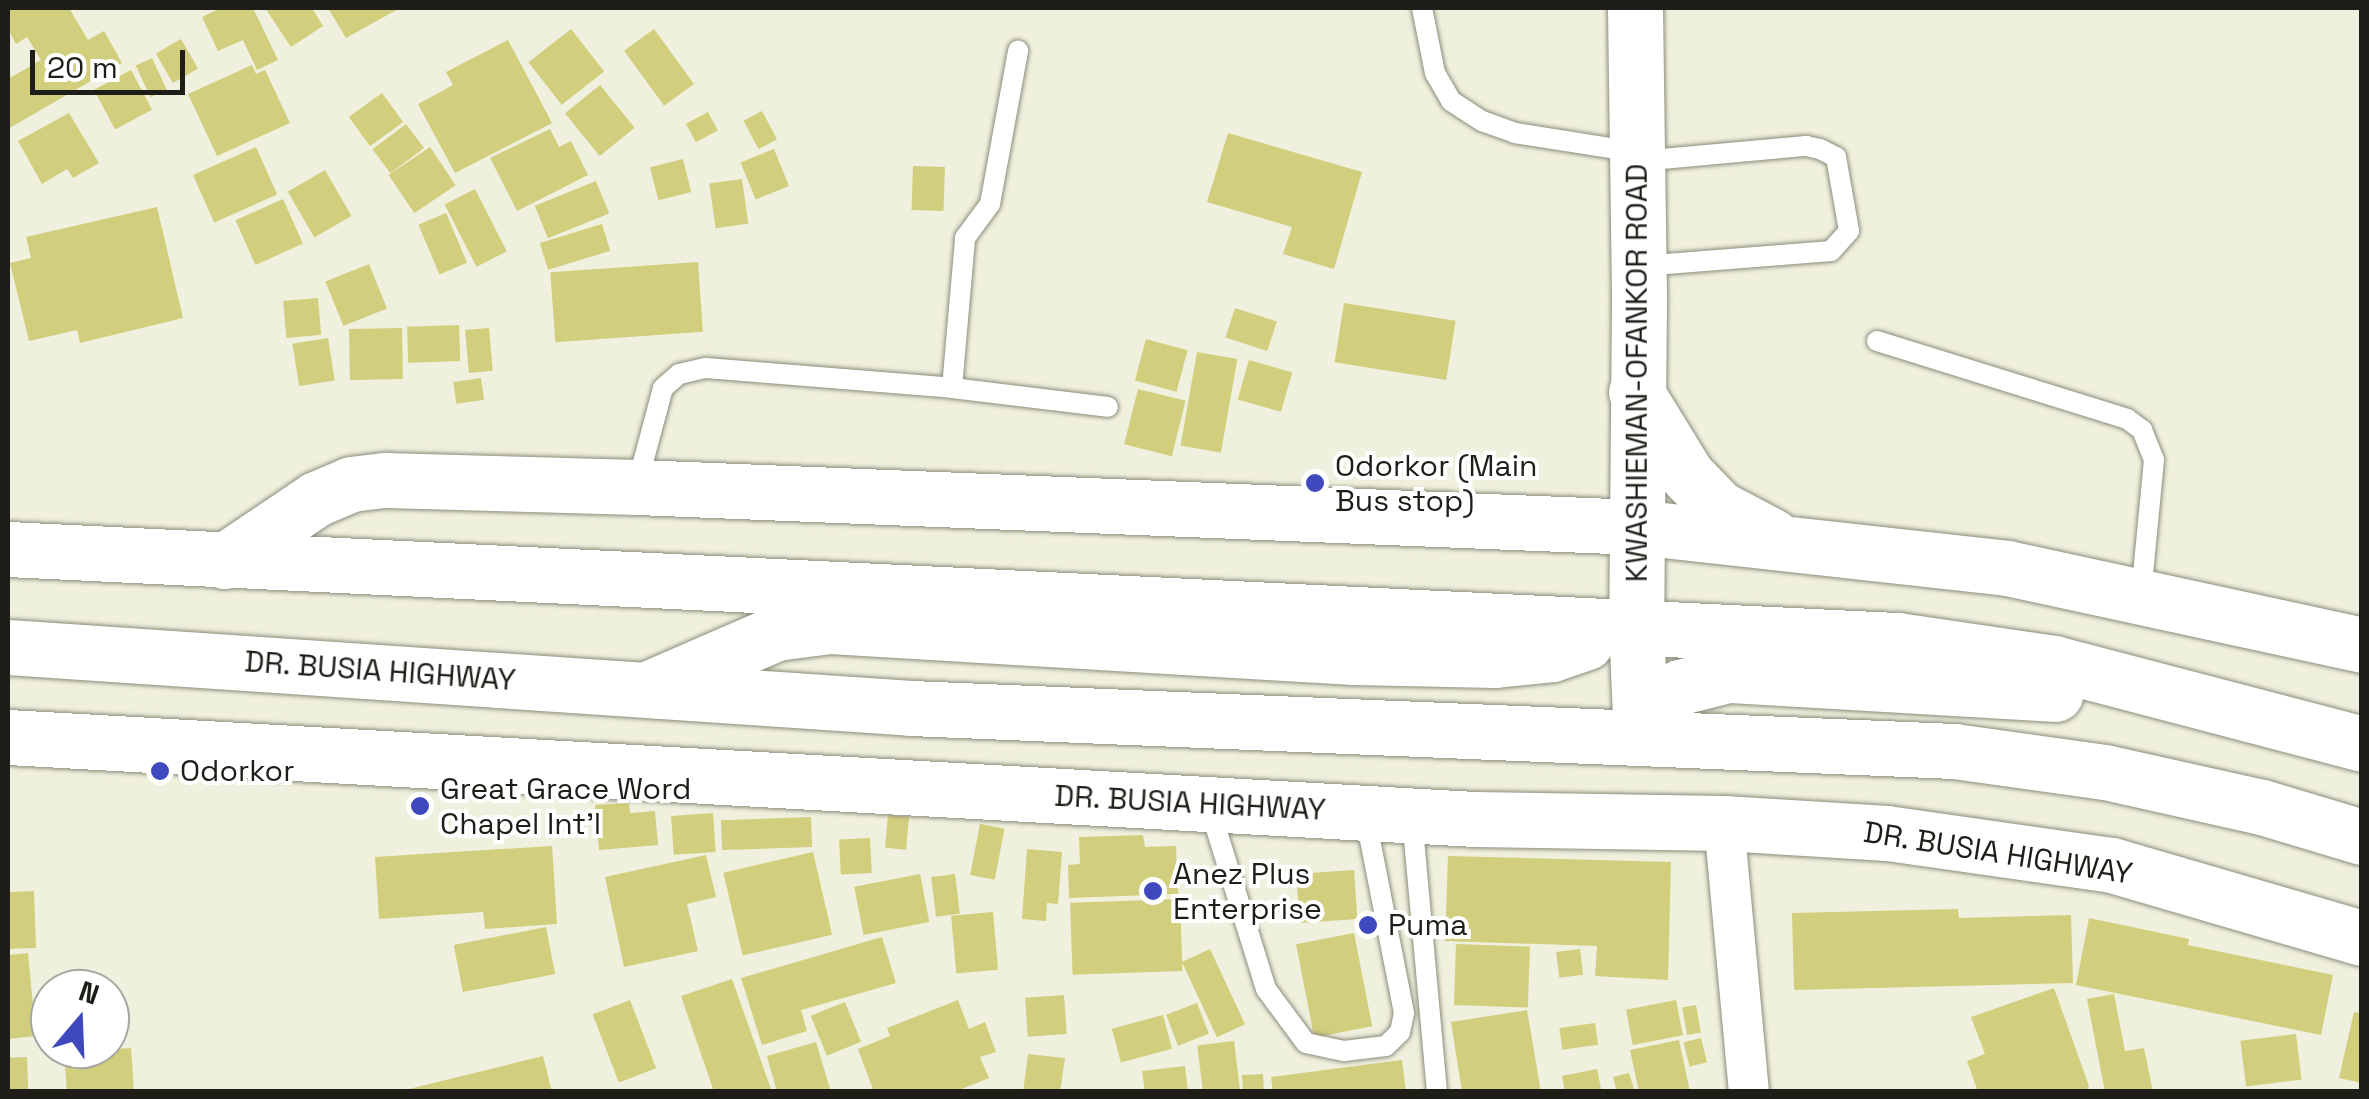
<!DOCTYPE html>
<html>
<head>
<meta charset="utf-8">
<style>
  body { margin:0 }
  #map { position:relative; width:2369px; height:1099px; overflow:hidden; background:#f0f0de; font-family:"Space Grotesk",sans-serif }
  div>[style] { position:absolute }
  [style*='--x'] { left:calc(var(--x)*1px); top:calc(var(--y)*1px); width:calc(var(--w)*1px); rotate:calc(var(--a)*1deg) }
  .building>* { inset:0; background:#d1ce7d; transform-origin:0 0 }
  .roads { filter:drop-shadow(0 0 2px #8c8c7c) drop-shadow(0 0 2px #8c8c7c) }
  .lane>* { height:20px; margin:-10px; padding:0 10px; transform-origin:10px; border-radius:10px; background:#fff }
  .street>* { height:40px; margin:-20px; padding:0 20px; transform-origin:20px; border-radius:20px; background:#fff }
  .secondary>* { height:55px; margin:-27.5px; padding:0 27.5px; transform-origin:27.5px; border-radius:27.5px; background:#fff }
  .highway>* { height:55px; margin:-27.5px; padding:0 27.5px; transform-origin:27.5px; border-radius:27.5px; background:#fff }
  .dots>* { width:28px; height:28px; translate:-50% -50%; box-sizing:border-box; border:5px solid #fff; border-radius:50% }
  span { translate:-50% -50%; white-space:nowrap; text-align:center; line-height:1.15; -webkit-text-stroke:8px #fff; paint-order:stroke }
  .street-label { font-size:30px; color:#1e1d17 }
  .poi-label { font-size:30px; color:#1e1d17 }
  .left { translate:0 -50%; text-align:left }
  .frame { position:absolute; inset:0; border:10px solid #1e1d17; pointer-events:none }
  .north { position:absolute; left:30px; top:969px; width:100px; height:100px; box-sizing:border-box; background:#fff; border:2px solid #a5a5a2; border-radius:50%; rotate:19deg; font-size:28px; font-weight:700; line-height:40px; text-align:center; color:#1e1d17 }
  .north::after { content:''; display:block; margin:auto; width:35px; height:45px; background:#3f48bc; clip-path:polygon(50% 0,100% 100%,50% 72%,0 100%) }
  .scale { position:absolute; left:30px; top:50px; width:155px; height:45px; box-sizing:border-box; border:5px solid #1e1d17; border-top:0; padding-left:12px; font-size:30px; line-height:35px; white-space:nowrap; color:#1e1d17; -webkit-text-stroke:8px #fff; paint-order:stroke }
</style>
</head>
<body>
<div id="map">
  <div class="building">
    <div style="clip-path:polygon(8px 8px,69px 8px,88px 40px,104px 31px,122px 63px,8px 129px,8px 79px,41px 60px,27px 37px,16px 44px,8px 29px)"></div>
    <div style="clip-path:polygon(221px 8px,253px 8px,278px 60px,257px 70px,243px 40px,218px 51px,202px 17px)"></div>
    <div style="clip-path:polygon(265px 8px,312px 8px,323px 26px,291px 47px)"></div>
    <div style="clip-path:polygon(328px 8px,400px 8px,346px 38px)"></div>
    <div style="left:571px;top:29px;width:54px;height:54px;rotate:52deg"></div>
    <div style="left:654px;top:29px;width:68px;height:37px;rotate:54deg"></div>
    <div style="left:181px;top:39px;width:34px;height:29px;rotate:60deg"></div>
    <div style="clip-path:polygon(508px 40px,552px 123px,455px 173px,418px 104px,453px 85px,446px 72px)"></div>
    <div style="left:152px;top:58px;width:35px;height:18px;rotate:65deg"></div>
    <div style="clip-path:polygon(252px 65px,256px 74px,265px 70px,290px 123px,217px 156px,188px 94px)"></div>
    <div style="left:131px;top:70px;width:45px;height:42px;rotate:62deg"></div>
    <div style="left:600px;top:85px;width:55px;height:45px;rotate:51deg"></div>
    <div style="left:382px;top:93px;width:36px;height:41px;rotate:54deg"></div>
    <div style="left:762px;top:111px;width:32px;height:21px;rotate:62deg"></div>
    <div style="left:708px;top:112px;width:21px;height:25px;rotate:62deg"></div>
    <div style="clip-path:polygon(69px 113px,99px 163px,73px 178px,67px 169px,42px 184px,18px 141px)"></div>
    <div style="left:406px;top:124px;width:30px;height:42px;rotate:53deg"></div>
    <div style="clip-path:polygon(550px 129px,559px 147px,571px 141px,588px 175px,517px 211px,490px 158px)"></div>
    <div style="clip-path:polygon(1228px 133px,1362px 172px,1334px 269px,1283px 254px,1292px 227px,1207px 202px)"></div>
    <div style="left:256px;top:147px;width:52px;height:69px;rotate:66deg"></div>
    <div style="left:430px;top:147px;width:46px;height:50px;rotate:56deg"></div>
    <div style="left:774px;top:149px;width:40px;height:36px;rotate:68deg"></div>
    <div style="left:683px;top:159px;width:34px;height:34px;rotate:76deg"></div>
    <div style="left:913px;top:166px;width:32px;height:44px;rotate:2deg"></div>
    <div style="left:325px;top:170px;width:53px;height:43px;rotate:60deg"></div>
    <div style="left:742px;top:179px;width:45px;height:33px;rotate:82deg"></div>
    <div style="left:596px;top:181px;width:35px;height:66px;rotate:68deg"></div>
    <div style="left:475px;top:189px;width:70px;height:34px;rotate:63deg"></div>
    <div style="left:283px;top:199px;width:49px;height:52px;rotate:66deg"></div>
    <div style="clip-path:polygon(157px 207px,183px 318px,80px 343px,77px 330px,29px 341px,10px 263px,31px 258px,26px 237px)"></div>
    <div style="left:446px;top:213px;width:54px;height:30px;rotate:67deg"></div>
    <div style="left:602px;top:224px;width:28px;height:65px;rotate:73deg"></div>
    <div style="left:698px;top:262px;width:70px;height:148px;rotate:86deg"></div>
    <div style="left:369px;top:264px;width:48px;height:47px;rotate:68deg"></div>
    <div style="left:318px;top:298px;width:37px;height:35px;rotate:85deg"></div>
    <div style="left:1344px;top:303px;width:113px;height:60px;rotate:9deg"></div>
    <div style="left:1235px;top:308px;width:44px;height:31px;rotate:18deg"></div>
    <div style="left:459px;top:325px;width:36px;height:52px;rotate:88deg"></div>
    <div style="left:402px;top:328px;width:51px;height:53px;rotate:89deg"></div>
    <div style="left:489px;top:328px;width:43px;height:24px;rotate:85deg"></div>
    <div style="left:328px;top:338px;width:43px;height:36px;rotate:81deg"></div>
    <div style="left:1146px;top:339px;width:43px;height:43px;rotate:15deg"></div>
    <div style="left:1197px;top:352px;width:41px;height:95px;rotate:10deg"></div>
    <div style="left:1249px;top:360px;width:45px;height:41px;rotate:16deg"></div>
    <div style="left:481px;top:378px;width:22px;height:28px;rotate:82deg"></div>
    <div style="left:1138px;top:389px;width:49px;height:57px;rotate:14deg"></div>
    <div style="clip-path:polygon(629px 803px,630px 813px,655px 811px,658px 845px,599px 850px,595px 805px)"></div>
    <div style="left:713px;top:813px;width:39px;height:42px;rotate:86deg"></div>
    <div style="left:888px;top:815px;width:21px;height:33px;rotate:5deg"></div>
    <div style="left:811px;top:817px;width:30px;height:90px;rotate:88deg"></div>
    <div style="left:980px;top:824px;width:25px;height:52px;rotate:11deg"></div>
    <div style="clip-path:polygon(1143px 835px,1145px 847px,1176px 846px,1178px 894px,1069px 898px,1068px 865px,1080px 864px,1079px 837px)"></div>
    <div style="left:870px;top:838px;width:35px;height:31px;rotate:87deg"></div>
    <div style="clip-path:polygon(552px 846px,557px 924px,485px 929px,483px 912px,379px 919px,375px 857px)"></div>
    <div style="clip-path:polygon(1027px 849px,1062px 852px,1058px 904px,1047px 903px,1046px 921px,1022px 919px)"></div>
    <div style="left:813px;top:852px;width:85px;height:92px;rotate:77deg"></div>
    <div style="clip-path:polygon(706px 855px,716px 897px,687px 904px,698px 951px,624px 967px,605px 877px)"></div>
    <div style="clip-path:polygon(1448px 856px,1671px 862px,1668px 980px,1595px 976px,1597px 946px,1445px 941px)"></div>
    <div style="left:1354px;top:870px;width:49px;height:58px;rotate:86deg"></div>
    <div style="left:920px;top:874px;width:49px;height:67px;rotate:79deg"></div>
    <div style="left:955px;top:874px;width:40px;height:24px;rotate:83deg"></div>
    <div style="left:34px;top:891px;width:57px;height:26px;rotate:88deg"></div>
    <div style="left:1180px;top:899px;width:72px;height:110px;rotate:88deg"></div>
    <div style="clip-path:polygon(1958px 909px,1959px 918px,2071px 915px,2073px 983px,1794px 990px,1792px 913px)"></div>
    <div style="left:993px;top:912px;width:58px;height:42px;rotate:85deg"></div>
    <div style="clip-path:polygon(2089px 918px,2189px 939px,2188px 945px,2333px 975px,2321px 1035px,2076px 985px)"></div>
    <div style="left:546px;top:927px;width:48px;height:94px;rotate:79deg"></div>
    <div style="left:1354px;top:933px;width:95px;height:59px;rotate:79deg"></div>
    <div style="clip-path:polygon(882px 937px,896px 983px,801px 1010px,807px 1031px,762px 1045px,741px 978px)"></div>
    <div style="left:1456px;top:944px;width:74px;height:61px;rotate:2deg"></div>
    <div style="left:1210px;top:949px;width:83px;height:31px;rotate:65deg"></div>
    <div style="left:1580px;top:949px;width:26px;height:24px;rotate:83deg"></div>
    <div style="clip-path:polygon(28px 953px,36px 1036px,8px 1039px,8px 955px)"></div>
    <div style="clip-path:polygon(732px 979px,772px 1092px,714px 1092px,681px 996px)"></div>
    <div style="clip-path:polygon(2054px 988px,2089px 1086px,2086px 1092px,1978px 1092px,1967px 1061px,1985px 1054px,1971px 1017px)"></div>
    <div style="clip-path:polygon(2114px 994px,2125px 1051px,2144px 1048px,2153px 1092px,2105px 1092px,2087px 999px)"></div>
    <div style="left:1064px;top:995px;width:39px;height:39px;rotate:86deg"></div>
    <div style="left:630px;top:1000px;width:73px;height:40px;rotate:69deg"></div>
    <div style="clip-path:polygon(958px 1000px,969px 1029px,985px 1022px,996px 1052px,980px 1057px,989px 1078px,954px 1092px,874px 1092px,858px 1049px,890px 1036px,887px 1028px)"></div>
    <div style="left:1676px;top:1000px;width:36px;height:51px;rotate:79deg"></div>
    <div style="left:845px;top:1002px;width:43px;height:37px;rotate:68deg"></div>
    <div style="left:1197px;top:1003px;width:33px;height:33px;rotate:69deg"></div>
    <div style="left:1696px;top:1005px;width:28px;height:14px;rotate:80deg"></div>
    <div style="clip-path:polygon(1527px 1010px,1541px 1092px,1462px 1092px,1451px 1022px)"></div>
    <div style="clip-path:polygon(2354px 1012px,2362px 1014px,2362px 1083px,2339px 1078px)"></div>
    <div style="left:1163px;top:1015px;width:35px;height:53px;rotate:75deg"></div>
    <div style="left:1595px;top:1023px;width:22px;height:36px;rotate:82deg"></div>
    <div style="left:2296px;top:1034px;width:46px;height:56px;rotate:83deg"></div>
    <div style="left:1701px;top:1038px;width:25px;height:18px;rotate:76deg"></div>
    <div style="clip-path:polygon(1679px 1040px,1690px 1092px,1639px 1092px,1630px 1050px)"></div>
    <div style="left:1234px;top:1041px;width:51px;height:37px;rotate:83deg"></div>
    <div style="clip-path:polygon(816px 1042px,831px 1092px,777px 1092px,767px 1056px)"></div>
    <div style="left:131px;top:1048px;width:44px;height:67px;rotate:86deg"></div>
    <div style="clip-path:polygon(1028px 1054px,1065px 1058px,1060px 1092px,1023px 1092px)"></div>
    <div style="clip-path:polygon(543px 1056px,552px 1092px,405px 1092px,405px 1090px)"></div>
    <div style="left:27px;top:1057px;width:35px;height:19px;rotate:88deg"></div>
    <div style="clip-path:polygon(1402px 1060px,1406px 1092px,1273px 1092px,1271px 1077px)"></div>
    <div style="clip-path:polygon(1185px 1066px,1188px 1092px,1145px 1092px,1142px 1071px)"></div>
    <div style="clip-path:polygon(1597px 1069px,1601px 1089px,1565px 1092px,1562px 1076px)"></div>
    <div style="clip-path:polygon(1629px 1073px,1635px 1092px,1617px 1092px,1613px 1077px)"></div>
    <div style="left:1263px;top:1074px;width:18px;height:21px;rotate:87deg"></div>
  </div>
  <div class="roads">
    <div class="lane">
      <div style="--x:1422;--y:8;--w:66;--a:78.7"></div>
      <div style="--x:1435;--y:73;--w:32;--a:60"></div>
      <div style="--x:1451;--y:101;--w:37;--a:33"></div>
      <div style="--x:1482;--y:121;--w:35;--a:20"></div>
      <div style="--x:1515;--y:133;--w:121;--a:9"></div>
      <div style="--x:1640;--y:161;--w:167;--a:-5.2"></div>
      <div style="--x:1806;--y:146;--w:14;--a:12"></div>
      <div style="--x:1820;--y:149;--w:18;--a:27"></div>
      <div style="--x:1836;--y:157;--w:75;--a:80"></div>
      <div style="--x:1849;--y:231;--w:27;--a:132"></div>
      <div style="--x:1831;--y:251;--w:190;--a:175.5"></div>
      <div style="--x:1877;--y:341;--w:262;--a:17.3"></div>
      <div style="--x:2127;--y:419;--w:19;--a:36"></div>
      <div style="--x:2142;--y:430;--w:32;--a:68"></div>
      <div style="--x:2154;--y:460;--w:136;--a:95.5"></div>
      <div style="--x:952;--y:388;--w:151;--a:-85"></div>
      <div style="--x:965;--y:238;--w:42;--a:-53.7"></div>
      <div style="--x:990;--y:204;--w:156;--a:-79.6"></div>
      <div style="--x:637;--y:485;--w:100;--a:-75"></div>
      <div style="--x:663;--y:388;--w:21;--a:-41"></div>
      <div style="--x:679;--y:374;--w:28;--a:-13"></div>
      <div style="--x:706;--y:368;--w:247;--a:4.6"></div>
      <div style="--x:952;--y:388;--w:157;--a:6.9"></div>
      <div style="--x:1209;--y:806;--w:192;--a:72.7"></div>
      <div style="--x:1266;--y:989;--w:67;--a:53.5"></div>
      <div style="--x:1306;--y:1043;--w:39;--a:12"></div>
      <div style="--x:1344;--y:1051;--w:42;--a:-6.8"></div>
      <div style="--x:1386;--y:1046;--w:20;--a:-45"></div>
      <div style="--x:1400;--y:1032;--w:19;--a:-78"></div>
      <div style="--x:1404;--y:1013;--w:202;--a:-101.1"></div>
      <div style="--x:1412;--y:817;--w:276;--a:84.8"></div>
    </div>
    <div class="street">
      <div style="--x:1724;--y:823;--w:270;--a:84.7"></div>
    </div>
    <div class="secondary">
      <div style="--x:1635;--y:8;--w:293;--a:89.2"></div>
      <div style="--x:1639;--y:301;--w:324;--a:90.5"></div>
      <div style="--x:1636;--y:625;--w:113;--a:87.5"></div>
      <div style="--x:1636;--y:392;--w:97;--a:58.4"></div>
      <div style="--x:1687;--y:475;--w:46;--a:45.9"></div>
      <div style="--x:1719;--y:508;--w:60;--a:27.8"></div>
      <div style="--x:224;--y:561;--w:111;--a:-34"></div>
      <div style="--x:316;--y:499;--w:38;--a:-23"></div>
      <div style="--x:351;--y:484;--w:35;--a:-7"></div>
      <div style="--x:386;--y:480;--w:251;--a:1.6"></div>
      <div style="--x:637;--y:487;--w:1000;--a:2.29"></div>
      <div style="--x:1636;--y:527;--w:373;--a:6.3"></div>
      <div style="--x:2007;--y:568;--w:363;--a:12.2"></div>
      <div style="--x:8;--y:737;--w:1469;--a:3.2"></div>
      <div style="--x:1475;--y:819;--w:249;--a:0.9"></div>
      <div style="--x:1724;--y:823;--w:163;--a:3.5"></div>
      <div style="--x:1887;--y:833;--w:227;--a:8.1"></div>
      <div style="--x:2112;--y:865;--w:260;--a:16.3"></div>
    </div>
    <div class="highway">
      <div style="--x:8;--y:549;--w:1891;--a:2.76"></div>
      <div style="--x:1897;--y:640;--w:159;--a:8.3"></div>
      <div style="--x:2054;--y:663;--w:318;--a:14.7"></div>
      <div style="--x:8;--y:647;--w:905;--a:3.86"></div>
      <div style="--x:911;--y:708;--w:1044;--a:2.36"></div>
      <div style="--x:1954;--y:751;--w:152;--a:7.9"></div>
      <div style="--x:2105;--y:772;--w:161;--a:12.6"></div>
      <div style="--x:2262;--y:807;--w:104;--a:16.7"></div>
      <div style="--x:652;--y:687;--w:135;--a:-23.5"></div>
      <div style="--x:776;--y:633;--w:54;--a:-7.4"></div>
      <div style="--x:830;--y:626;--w:524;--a:3.39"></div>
      <div style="--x:1353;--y:657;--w:142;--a:1.2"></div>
      <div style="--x:1495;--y:660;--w:57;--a:-6"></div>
      <div style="--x:1552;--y:654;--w:36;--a:-19"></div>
      <div style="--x:1641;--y:738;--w:31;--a:-63"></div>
      <div style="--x:1655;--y:710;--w:34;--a:-43"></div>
      <div style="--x:1680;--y:687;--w:49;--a:-14"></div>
      <div style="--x:1728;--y:675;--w:328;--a:3.3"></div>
    </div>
  </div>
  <div class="dots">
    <div style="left:1315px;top:483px;background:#3f48bc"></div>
    <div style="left:160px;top:771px;background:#3f48bc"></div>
    <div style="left:420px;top:806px;background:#3f48bc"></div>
    <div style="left:1153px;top:891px;background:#3f48bc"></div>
    <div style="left:1368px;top:925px;background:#3f48bc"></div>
  </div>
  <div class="street-label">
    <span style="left:1637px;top:373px;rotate:-90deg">KWASHIEMAN-OFANKOR ROAD</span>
    <span style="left:380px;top:671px;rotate:4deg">DR. BUSIA HIGHWAY</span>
    <span style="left:1190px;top:803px;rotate:3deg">DR. BUSIA HIGHWAY</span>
    <span style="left:1998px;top:853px;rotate:9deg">DR. BUSIA HIGHWAY</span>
  </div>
  <div class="poi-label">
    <span class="left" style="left:1335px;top:483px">Odorkor (Main<br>Bus stop)</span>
    <span class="left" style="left:180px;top:771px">Odorkor</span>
    <span class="left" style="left:440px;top:806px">Great Grace Word<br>Chapel Int'l</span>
    <span class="left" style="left:1173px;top:891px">Anez Plus<br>Enterprise</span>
    <span class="left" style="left:1388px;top:925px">Puma</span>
  </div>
  <div class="frame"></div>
  <div class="north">N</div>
  <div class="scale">20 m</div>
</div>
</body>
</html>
